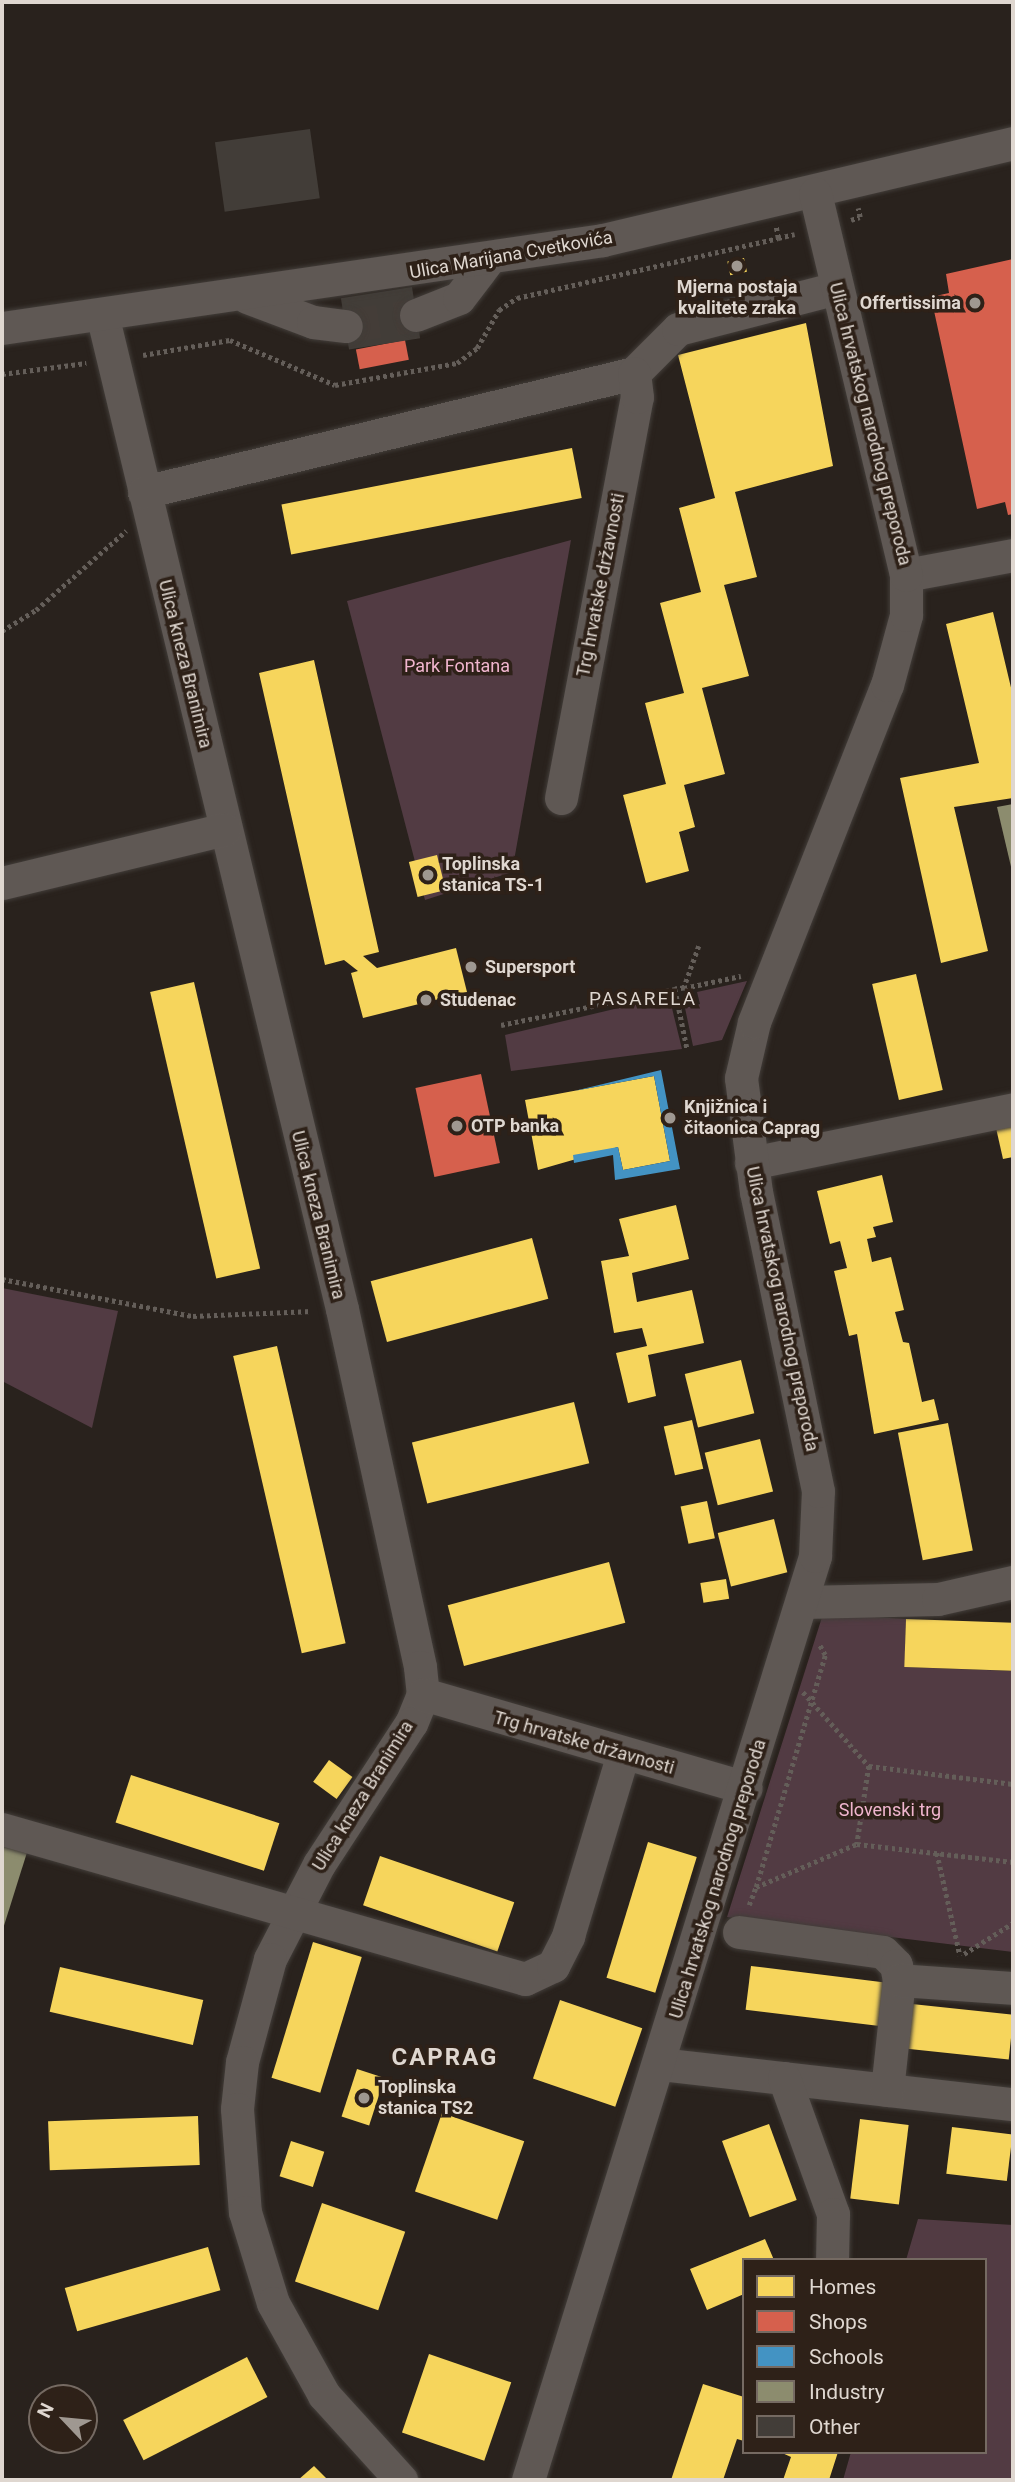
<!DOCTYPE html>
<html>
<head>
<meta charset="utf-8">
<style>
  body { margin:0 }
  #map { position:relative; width:1015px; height:2482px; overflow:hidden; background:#29221d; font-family:Roboto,sans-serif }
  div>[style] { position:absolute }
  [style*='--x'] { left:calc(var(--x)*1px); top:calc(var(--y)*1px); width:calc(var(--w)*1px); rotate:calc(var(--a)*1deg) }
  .green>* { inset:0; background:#523b43 }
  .homes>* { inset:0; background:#f6d55c; transform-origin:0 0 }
  .shops>* { inset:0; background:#d6604d; transform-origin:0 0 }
  .schools>* { inset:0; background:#4393c3 }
  .industry>* { inset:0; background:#8c8c6e }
  .building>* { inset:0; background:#423d38; transform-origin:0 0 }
  .minor-tunnel>* { height:33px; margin-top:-16.5px; transform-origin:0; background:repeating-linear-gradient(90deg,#443d38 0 33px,transparent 0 50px) }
  .path>* { height:4.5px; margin-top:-2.25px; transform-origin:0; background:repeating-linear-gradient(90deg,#645e59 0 3.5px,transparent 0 7px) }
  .roads { filter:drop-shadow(0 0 2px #423d39) drop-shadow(0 0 2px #423d39) }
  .minor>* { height:33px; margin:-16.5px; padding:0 16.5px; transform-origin:16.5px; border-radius:16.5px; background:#5f5854 }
  .dots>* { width:19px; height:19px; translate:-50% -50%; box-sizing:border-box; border:4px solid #2e2118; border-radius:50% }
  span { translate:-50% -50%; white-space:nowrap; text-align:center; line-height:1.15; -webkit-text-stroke:7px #2e2118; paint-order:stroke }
  .street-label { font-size:18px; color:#dfd7d0 }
  .poi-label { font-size:18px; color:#dfd7d0; font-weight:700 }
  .right { translate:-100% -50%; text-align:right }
  .left { translate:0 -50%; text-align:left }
  .park-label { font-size:18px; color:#f0b5ce }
  .neighbourhood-label { font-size:19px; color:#dfd7d0; letter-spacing:2px }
  .district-label { font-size:24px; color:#dfd7d0; font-weight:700; letter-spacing:2px }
  .frame { position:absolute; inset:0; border:4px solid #dfd7d0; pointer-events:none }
  .legend { position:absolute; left:742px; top:2258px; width:245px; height:196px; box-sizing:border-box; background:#2e2118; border:2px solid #756a62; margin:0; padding:9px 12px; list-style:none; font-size:21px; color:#dfd7d0 }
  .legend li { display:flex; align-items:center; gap:14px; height:35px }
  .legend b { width:35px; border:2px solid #756a62 }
  .north { position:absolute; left:28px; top:2384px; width:70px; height:70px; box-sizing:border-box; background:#2e2118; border:2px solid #756a62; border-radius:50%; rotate:296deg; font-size:19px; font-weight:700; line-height:28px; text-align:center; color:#dfd7d0 }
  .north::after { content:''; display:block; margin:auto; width:24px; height:32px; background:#9f9891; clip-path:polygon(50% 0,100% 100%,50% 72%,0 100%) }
</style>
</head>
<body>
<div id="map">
  <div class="green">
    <div style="clip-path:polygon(571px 540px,512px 872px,425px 900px,347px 601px)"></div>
    <div style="clip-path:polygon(747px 981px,722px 1040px,693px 1046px,685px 1008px,700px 1004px,697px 992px)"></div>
    <div style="clip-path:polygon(669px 996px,682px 1049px,511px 1071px,505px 1035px)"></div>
    <div style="clip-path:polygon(2px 1288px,118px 1311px,92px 1428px,2px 1381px)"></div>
    <div style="clip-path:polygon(823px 1614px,906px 1619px,905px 1667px,1013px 1671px,1013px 1952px,727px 1917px)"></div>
    <div style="clip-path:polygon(918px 2219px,1013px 2225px,1013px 2480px,843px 2480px,851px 2452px,985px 2452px,985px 2260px,906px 2260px)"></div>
  </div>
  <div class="homes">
    <div style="left:744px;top:258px;width:14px;height:17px;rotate:78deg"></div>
    <div style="clip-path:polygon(806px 323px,833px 466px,735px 492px,757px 577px,724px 585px,749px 676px,702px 688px,725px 774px,684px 785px,695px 827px,679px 832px,689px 871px,646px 883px,623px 795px,666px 784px,645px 703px,684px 693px,660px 603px,701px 592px,679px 508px,715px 498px,678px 355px)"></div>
    <div style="left:572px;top:448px;width:51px;height:296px;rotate:79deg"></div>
    <div style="clip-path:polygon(993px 612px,1013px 696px,1013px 798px,954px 807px,988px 951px,941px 963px,900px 778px,979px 763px,946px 624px)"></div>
    <div style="clip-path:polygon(314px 660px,379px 952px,363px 956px,377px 968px,456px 948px,467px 992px,363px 1018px,351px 973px,358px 971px,344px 960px,325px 965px,259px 673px)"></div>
    <div style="left:437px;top:855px;width:36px;height:29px;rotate:76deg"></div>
    <div style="left:916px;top:974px;width:119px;height:45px;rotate:77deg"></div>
    <div style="left:194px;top:982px;width:294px;height:45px;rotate:77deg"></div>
    <div style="clip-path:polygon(654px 1076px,670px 1161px,623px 1170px,618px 1147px,538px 1170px,525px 1100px)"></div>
    <div style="clip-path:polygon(1013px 1124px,1013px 1157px,1003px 1159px,996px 1128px)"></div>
    <div style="clip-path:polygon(882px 1175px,893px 1222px,873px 1227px,876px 1237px,867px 1239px,872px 1262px,891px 1257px,904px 1310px,895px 1312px,903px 1342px,909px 1343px,922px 1402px,934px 1399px,939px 1420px,874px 1434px,857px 1334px,849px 1336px,834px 1271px,847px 1268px,840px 1241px,830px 1244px,817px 1191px)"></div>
    <div style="clip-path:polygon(676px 1205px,689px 1259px,632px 1273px,637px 1302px,692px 1290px,704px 1343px,648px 1355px,656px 1396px,628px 1403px,616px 1353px,647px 1346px,642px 1328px,614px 1333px,601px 1261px,629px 1256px,619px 1219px)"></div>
    <div style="left:532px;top:1238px;width:63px;height:167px;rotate:75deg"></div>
    <div style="left:277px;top:1346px;width:305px;height:45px;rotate:77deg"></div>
    <div style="left:741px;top:1360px;width:55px;height:58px;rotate:76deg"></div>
    <div style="left:574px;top:1402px;width:63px;height:167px;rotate:76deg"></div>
    <div style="left:692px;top:1420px;width:50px;height:29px;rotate:77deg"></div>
    <div style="left:948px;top:1423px;width:130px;height:51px;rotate:79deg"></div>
    <div style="left:760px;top:1439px;width:54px;height:57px;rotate:76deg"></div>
    <div style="left:707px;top:1501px;width:38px;height:27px;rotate:78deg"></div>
    <div style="left:774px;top:1519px;width:55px;height:58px;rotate:76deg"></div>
    <div style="left:609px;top:1562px;width:63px;height:167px;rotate:75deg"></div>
    <div style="left:726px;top:1579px;width:20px;height:26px;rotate:81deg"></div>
    <div style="left:906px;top:1619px;width:107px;height:48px;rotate:2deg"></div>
    <div style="left:329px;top:1760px;width:29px;height:27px;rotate:36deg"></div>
    <div style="left:131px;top:1775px;width:156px;height:50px;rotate:18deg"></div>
    <div style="left:648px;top:1842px;width:51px;height:142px;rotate:17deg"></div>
    <div style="left:380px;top:1856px;width:142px;height:52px;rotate:19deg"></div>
    <div style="left:313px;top:1942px;width:51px;height:142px;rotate:17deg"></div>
    <div style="left:751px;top:1966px;width:139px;height:44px;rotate:7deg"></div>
    <div style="left:60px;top:1967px;width:147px;height:46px;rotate:13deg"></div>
    <div style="left:560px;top:2000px;width:87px;height:83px;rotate:19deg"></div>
    <div style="left:912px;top:2004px;width:102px;height:45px;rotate:6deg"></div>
    <div style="left:357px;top:2069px;width:29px;height:50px;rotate:18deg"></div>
    <div style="left:442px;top:2113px;width:87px;height:83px;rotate:19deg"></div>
    <div style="left:198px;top:2116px;width:49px;height:150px;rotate:88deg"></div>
    <div style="left:860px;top:2119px;width:49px;height:80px;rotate:7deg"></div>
    <div style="left:769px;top:2124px;width:81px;height:50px;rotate:70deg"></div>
    <div style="left:952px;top:2127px;width:61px;height:47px;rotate:7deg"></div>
    <div style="left:291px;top:2141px;width:35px;height:37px;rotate:18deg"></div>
    <div style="left:322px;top:2203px;width:88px;height:83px;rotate:19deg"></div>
    <div style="clip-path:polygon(765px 2239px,774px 2260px,744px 2260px,744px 2294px,707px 2310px,690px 2269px)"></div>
    <div style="left:208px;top:2247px;width:45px;height:149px;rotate:74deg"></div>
    <div style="left:429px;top:2354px;width:87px;height:83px;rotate:19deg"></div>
    <div style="left:247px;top:2357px;width:45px;height:139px;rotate:63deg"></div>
    <div style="clip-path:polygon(703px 2384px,744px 2397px,744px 2441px,737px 2439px,723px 2480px,671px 2480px)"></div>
    <div style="clip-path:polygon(838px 2452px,829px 2480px,783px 2480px,791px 2457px,780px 2452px)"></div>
    <div style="clip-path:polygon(314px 2466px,328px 2480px,298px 2480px)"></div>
  </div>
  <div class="shops">
    <div style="clip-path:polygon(1013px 259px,1013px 514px,1008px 515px,1005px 502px,977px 509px,931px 297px,949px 293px,946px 274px)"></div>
    <div style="left:405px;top:340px;width:20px;height:50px;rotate:79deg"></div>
    <div style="left:481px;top:1074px;width:91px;height:67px;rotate:78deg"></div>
  </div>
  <div class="schools">
    <div style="clip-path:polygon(661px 1070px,680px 1169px,615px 1180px,613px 1155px,574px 1163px,573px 1155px,618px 1147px,623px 1170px,670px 1161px,654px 1076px,574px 1091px)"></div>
  </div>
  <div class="industry">
    <div style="clip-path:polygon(1013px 804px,1013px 871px,1012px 871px,997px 807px)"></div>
    <div style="clip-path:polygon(2px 1837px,29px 1846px,2px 1932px)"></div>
  </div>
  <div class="building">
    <div style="left:310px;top:129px;width:70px;height:96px;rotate:82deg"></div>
    <div style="left:412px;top:287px;width:52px;height:72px;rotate:81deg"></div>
  </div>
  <div class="minor-tunnel">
    <div style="--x:346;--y:326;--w:71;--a:-8.9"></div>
  </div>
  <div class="path">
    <div style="--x:851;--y:220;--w:9;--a:-18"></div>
    <div style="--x:860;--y:217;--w:9;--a:-103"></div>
    <div style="--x:778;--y:238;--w:17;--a:-13"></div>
    <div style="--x:143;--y:355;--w:88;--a:-9.8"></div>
    <div style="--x:230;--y:340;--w:114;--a:23.2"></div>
    <div style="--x:335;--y:385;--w:124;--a:-10.2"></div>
    <div style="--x:457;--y:363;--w:25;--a:-37"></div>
    <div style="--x:477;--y:348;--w:44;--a:-59.9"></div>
    <div style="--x:499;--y:310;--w:22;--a:-34"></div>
    <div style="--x:517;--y:298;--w:268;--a:-12.9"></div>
    <div style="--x:778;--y:238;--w:11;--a:-100"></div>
    <div style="--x:2;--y:374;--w:85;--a:-7.5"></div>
    <div style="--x:2;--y:631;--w:40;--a:-32"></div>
    <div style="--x:36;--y:610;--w:120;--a:-41.3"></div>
    <div style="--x:699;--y:946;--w:45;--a:109.7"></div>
    <div style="--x:684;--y:988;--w:58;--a:-11.9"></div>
    <div style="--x:684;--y:988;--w:9;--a:174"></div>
    <div style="--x:675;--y:989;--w:60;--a:78.5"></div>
    <div style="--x:501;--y:1025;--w:178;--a:-11.7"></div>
    <div style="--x:2;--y:1279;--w:195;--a:11"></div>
    <div style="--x:193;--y:1316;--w:119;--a:-2.4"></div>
    <div style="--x:803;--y:1692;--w:99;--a:48.3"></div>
    <div style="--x:869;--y:1766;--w:145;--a:7.1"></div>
    <div style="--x:869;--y:1766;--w:79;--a:98.7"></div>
    <div style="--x:857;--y:1844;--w:157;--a:6.6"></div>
    <div style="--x:937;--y:1853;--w:105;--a:77.3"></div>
    <div style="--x:756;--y:1887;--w:242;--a:-73.4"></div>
    <div style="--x:825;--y:1655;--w:13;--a:-119"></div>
    <div style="--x:749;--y:1905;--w:19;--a:-69"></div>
    <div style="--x:756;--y:1887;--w:110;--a:-23.1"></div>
    <div style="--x:964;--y:1954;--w:58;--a:-32.3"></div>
  </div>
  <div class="roads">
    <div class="minor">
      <div style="--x:247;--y:297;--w:71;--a:20.7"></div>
      <div style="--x:313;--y:322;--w:33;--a:7"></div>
      <div style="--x:102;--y:314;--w:1024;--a:76.44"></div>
      <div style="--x:342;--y:1309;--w:366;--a:77.7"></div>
      <div style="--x:420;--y:1667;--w:27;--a:84"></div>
      <div style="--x:423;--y:1694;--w:31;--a:112"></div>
      <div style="--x:411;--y:1723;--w:168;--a:123.1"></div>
      <div style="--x:319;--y:1864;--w:107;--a:117.3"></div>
      <div style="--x:270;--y:1959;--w:107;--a:105.2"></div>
      <div style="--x:242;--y:2062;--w:47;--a:96.1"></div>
      <div style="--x:237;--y:2109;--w:103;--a:85.6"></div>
      <div style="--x:245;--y:2212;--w:95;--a:72.9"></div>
      <div style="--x:273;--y:2303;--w:105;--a:61"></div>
      <div style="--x:324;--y:2395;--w:115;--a:47.8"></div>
      <div style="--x:416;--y:315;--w:46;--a:-21.6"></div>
      <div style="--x:459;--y:298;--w:48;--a:-52.7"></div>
      <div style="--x:2;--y:328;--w:607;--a:-8.33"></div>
      <div style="--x:603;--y:240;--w:421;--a:-13.3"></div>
      <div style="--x:144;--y:492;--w:504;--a:-13.65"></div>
      <div style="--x:634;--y:373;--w:62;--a:-45"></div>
      <div style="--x:678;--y:329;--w:164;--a:-14.5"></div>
      <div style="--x:906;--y:575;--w:109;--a:-10.6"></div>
      <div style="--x:561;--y:798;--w:408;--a:-79.3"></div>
      <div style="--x:637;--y:397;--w:24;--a:-97"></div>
      <div style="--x:2;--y:883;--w:229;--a:-13.6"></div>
      <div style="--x:751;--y:1163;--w:268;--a:-11.6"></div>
      <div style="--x:803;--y:1602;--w:135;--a:-1.3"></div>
      <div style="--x:938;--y:1599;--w:77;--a:-12.8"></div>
      <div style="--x:423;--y:1694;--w:336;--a:16.2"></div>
      <div style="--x:2;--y:1829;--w:544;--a:16"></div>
      <div style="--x:525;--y:1979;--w:31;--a:-25"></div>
      <div style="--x:553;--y:1966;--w:34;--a:-63"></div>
      <div style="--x:568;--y:1936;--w:190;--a:-73.2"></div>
      <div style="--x:739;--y:1932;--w:145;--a:7.9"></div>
      <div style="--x:883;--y:1952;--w:18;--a:45"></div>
      <div style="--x:896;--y:1965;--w:15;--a:79"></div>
      <div style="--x:660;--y:2064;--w:355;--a:6.5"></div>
      <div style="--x:784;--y:2078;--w:145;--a:70.2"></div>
      <div style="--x:833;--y:2214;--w:46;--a:91.2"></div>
      <div style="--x:887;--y:2090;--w:111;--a:-83.8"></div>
      <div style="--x:899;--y:1980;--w:114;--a:4"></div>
      <div style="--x:528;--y:2480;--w:968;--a:-72.74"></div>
      <div style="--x:815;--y:1556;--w:65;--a:-87.4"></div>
      <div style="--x:818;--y:1491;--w:305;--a:-101.7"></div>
      <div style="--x:756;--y:1192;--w:115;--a:-97.5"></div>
      <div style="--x:741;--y:1078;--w:57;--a:-76.9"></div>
      <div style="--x:754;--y:1022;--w:362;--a:-68.5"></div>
      <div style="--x:887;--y:685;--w:73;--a:-74.8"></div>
      <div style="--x:906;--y:615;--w:40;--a:-90"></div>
      <div style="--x:906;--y:575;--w:392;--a:-103.4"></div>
    </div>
  </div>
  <div class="dots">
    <div style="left:737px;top:266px;background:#9f9891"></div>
    <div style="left:975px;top:303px;background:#9f9891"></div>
    <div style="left:428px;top:875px;background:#9f9891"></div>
    <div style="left:471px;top:967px;background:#9f9891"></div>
    <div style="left:426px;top:1000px;background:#9f9891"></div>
    <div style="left:670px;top:1118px;background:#9f9891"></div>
    <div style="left:457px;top:1126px;background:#9f9891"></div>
    <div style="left:364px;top:2098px;background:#9f9891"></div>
  </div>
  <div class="street-label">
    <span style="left:511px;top:255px;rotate:-10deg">Ulica Marijana Cvetkovića</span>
    <span style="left:870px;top:424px;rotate:76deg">Ulica hrvatskog narodnog preporoda</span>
    <span style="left:601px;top:585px;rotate:-79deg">Trg hrvatske državnosti</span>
    <span style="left:185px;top:664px;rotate:76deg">Ulica kneza Branimira</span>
    <span style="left:318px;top:1215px;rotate:76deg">Ulica kneza Branimira</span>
    <span style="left:782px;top:1309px;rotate:78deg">Ulica hrvatskog narodnog preporoda</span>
    <span style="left:584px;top:1743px;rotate:16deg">Trg hrvatske državnosti</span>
    <span style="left:363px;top:1796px;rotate:-58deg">Ulica kneza Branimira</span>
    <span style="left:718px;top:1879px;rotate:-73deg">Ulica hrvatskog narodnog preporoda</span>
  </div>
  <div class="poi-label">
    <span style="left:737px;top:298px">Mjerna postaja<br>kvalitete zraka</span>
    <span class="right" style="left:961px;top:303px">Offertissima</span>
    <span class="left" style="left:442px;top:875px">Toplinska<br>stanica TS-1</span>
    <span class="left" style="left:485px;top:967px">Supersport</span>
    <span class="left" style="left:440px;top:1000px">Studenac</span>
    <span class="left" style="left:684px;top:1118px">Knjižnica i<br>čitaonica Caprag</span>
    <span class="left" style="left:471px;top:1126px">OTP banka</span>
    <span class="left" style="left:378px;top:2098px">Toplinska<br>stanica TS2</span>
  </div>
  <div class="park-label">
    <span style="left:457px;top:666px">Park Fontana</span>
    <span style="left:890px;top:1810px">Slovenski trg</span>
  </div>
  <div class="neighbourhood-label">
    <span style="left:643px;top:999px">PASARELA</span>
  </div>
  <div class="district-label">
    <span style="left:445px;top:2058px">CAPRAG</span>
  </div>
  <div class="frame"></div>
  <ul class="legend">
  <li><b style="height:19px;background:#f6d55c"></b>Homes</li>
  <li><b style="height:19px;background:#d6604d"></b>Shops</li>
  <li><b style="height:19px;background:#4393c3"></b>Schools</li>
  <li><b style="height:19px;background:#8c8c6e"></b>Industry</li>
  <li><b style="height:19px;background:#423d38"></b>Other</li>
  </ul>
  <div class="north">N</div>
</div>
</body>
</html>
